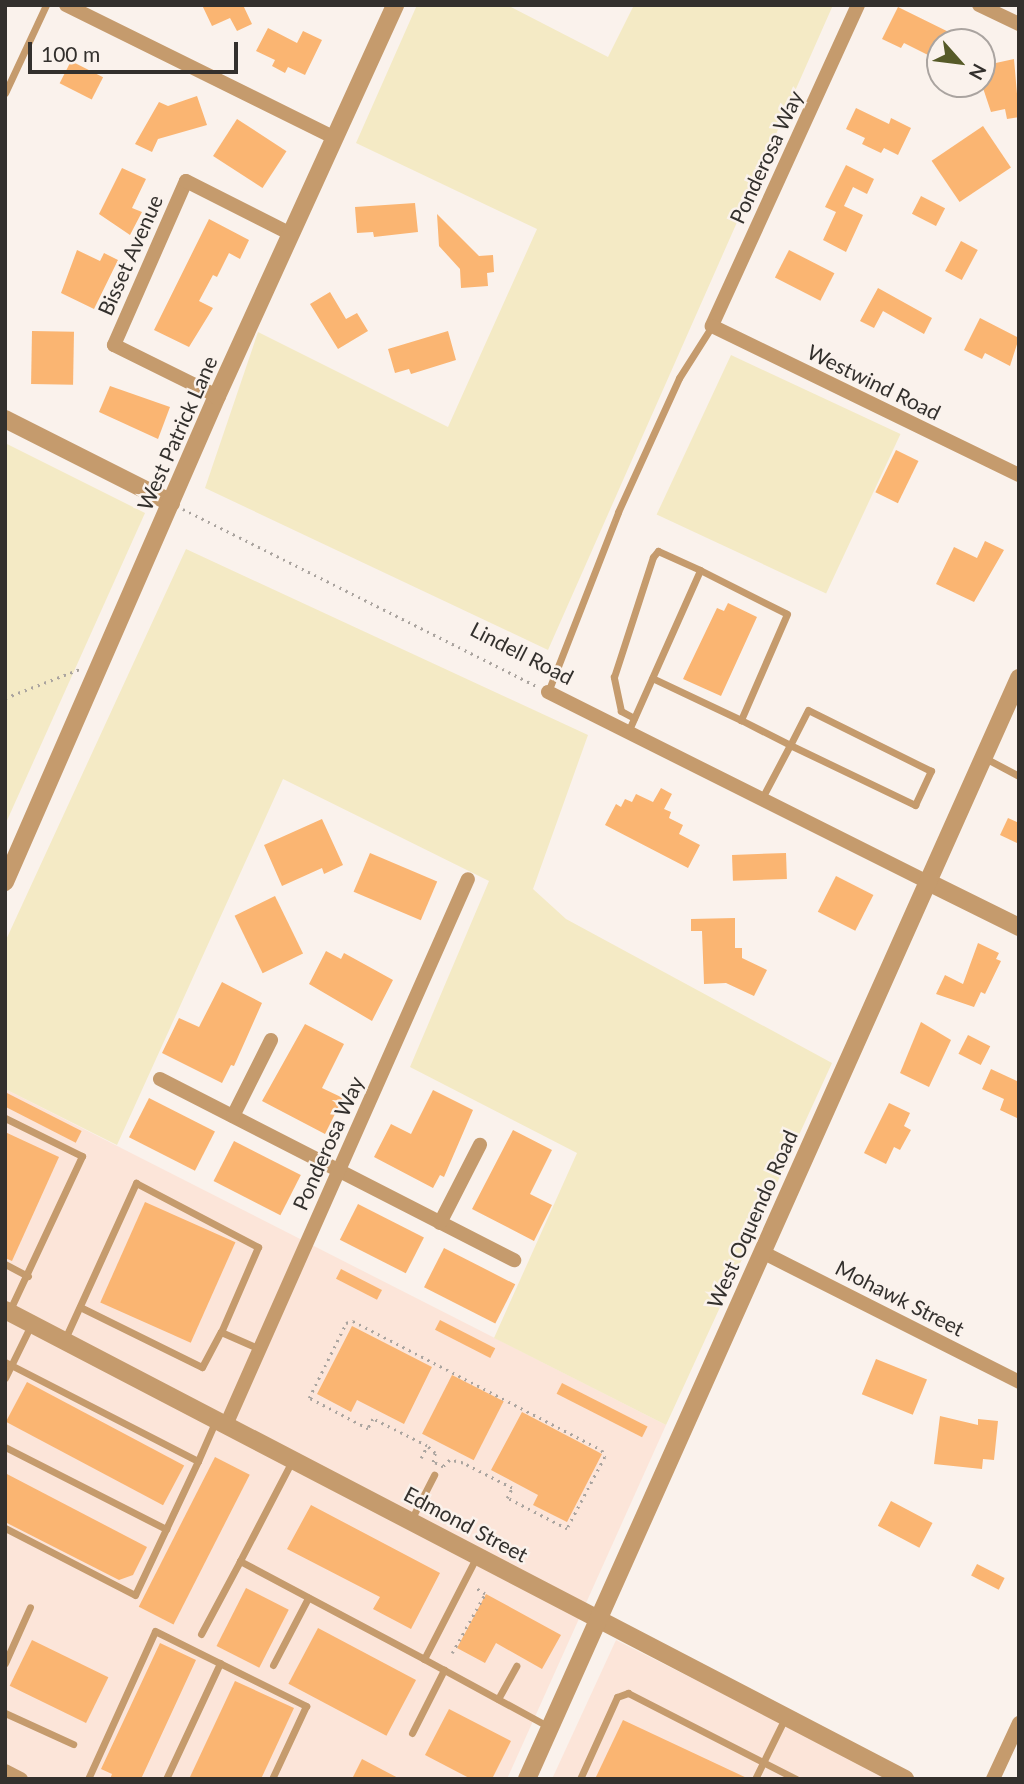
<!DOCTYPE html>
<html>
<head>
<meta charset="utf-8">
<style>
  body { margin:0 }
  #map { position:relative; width:1024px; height:1784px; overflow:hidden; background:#faf2ec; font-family:Lato,sans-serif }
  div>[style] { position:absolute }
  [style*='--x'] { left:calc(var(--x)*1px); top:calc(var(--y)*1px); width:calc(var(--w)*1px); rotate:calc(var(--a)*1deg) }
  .industrial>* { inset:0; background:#fce5d9 }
  .sand>* { inset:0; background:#f4eac5; transform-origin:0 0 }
  .building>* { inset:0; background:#fab572; transform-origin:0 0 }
  .path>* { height:2.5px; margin-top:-1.25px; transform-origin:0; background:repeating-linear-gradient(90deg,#aaa49f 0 2px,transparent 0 7px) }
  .service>* { height:7px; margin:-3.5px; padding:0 3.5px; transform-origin:3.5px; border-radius:3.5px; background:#c59b6d }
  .minor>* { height:14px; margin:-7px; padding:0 7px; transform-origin:7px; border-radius:7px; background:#c59b6d }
  .tertiary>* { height:18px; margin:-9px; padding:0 9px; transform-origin:9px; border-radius:9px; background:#c59b6d }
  span { translate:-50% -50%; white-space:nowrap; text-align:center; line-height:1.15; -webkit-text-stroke:5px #faf2ec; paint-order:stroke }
  .street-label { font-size:21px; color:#33302d }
  .frame { position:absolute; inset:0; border:7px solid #33302d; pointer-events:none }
  .north { position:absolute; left:926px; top:28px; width:70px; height:70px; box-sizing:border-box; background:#faf2ec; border:2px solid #aaa4a0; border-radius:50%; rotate:118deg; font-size:19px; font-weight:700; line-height:28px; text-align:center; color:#33302d }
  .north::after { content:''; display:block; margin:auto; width:24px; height:32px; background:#565a28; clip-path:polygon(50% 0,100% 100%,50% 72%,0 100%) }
  .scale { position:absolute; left:28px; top:42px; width:210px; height:32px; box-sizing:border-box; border:4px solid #33302d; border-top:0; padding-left:9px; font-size:21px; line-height:24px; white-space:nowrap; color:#33302d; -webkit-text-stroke:5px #faf2ec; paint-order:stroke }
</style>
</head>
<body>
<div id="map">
  <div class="industrial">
    <div style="clip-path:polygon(5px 1089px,666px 1425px,507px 1779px,5px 1779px)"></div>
    <div style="clip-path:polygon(616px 1640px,893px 1779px,552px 1779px)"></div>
  </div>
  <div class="sand">
    <div style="clip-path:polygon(417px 5px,507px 5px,608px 57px,634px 5px,833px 5px,548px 650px,205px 488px,258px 332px,448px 427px,537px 229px,356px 143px)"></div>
    <div style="left:731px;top:355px;width:187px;height:176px;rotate:25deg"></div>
    <div style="clip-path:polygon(5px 443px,145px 513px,5px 825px)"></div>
    <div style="clip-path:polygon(186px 549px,588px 735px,533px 889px,566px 919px,832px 1063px,666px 1425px,494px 1338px,577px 1153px,410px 1067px,489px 881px,283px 779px,117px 1145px,5px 1089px,5px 942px)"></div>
  </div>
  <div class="building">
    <div style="clip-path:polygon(202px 5px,243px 5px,252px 24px,237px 31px,230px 18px,212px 26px)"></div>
    <div style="clip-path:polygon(898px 7px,969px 42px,940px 42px,940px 61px,904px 43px,901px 48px,882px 39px)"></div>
    <div style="clip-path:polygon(268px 28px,297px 43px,303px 31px,322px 40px,305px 75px,288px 67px,285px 73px,272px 66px,275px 60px,256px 51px)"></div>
    <div style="clip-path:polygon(1014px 59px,1019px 117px,1007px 119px,1005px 109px,991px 112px,982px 85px,982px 66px)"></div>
    <div style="left:71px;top:61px;width:36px;height:25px;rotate:27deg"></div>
    <div style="clip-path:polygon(197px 96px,207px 125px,158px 139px,152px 152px,135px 144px,159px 102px,168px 106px)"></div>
    <div style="clip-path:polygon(856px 108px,889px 124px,891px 118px,911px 128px,898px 155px,884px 148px,881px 153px,862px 144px,865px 138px,846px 129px)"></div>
    <div style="left:237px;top:119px;width:59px;height:44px;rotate:33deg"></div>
    <div style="left:983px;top:126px;width:50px;height:62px;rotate:56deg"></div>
    <div style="clip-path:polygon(846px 165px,874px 179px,867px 194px,853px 187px,844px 206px,863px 215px,846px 252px,823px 240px,836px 212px,825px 207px)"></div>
    <div style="clip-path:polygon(122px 168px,146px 179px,132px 208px,142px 212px,130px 235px,99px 214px)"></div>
    <div style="left:921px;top:196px;width:27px;height:20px;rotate:27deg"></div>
    <div style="clip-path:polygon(415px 203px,418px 232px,374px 237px,373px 232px,357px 233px,355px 207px)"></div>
    <div style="clip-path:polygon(437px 214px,479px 256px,493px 255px,494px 272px,487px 273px,488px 286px,461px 288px,460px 269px,439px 246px)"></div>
    <div style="clip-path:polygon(209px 219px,249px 240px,240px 259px,229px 253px,217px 277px,213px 275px,199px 301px,213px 308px,189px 347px,154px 330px)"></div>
    <div style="left:961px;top:241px;width:19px;height:34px;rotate:28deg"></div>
    <div style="clip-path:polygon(77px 250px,100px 261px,104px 253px,118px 260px,94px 309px,61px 293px)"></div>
    <div style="left:789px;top:250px;width:51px;height:31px;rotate:27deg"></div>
    <div style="clip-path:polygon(878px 288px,932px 318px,924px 334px,883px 311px,874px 328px,860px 321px)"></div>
    <div style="clip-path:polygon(330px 292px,346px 319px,357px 313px,368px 331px,338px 349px,310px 304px)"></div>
    <div style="clip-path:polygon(980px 318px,1019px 338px,1010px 366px,985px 353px,982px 359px,964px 350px)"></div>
    <div style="left:32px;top:331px;width:42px;height:53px;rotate:1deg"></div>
    <div style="clip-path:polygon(448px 331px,456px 360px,411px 374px,409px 369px,395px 373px,388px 349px)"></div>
    <div style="clip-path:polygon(110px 386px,170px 407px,158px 439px,99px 412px)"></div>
    <div style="left:896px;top:450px;width:25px;height:47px;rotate:26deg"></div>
    <div style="clip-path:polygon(985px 541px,1004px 550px,974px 602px,936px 584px,954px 547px,977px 558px)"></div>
    <div style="clip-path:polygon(728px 603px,757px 617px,721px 696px,683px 679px,717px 608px,724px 611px)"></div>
    <div style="clip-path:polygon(661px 788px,672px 794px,664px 809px,671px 812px,669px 818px,683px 825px,679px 834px,700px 845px,688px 868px,605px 825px,616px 804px,621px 807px,625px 799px,632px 802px,636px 794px,653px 802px)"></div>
    <div style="clip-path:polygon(1008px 818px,1019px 823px,1019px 844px,1000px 835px)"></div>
    <div style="clip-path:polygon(322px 819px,343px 865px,324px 874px,322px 868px,282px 886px,264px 845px)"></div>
    <div style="left:370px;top:853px;width:73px;height:42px;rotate:23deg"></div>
    <div style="left:786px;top:853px;width:26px;height:54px;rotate:88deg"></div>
    <div style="left:836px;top:876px;width:42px;height:40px;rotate:27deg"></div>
    <div style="left:275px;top:896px;width:64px;height:45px;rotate:64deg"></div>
    <div style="clip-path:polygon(735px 918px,735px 948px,742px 948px,742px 958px,767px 970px,754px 996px,726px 983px,704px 984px,702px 931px,691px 931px,691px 919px)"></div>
    <div style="clip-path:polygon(978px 943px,999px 953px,996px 959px,1001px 961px,985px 994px,981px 992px,974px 1007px,936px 994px,945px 975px,963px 984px)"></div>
    <div style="clip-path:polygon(326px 951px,341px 959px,344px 953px,393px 980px,372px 1021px,309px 984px)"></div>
    <div style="clip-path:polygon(222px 982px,262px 1003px,234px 1066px,231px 1065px,222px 1083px,162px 1053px,179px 1018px,199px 1027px)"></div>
    <div style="clip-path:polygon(921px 1022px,951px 1040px,929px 1087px,900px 1073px)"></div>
    <div style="clip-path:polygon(305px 1024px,344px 1044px,322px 1088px,343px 1098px,325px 1134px,262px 1101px)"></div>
    <div style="left:968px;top:1035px;width:25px;height:21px;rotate:27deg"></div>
    <div style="clip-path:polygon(991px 1069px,1019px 1082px,1019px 1119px,1000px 1110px,1004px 1099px,982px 1089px)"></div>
    <div style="clip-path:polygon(433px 1090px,473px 1110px,444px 1177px,440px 1175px,433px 1188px,374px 1157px,391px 1124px,411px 1134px)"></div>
    <div style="left:5px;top:1092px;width:86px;height:13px;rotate:27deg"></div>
    <div style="left:149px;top:1098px;width:74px;height:44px;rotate:27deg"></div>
    <div style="clip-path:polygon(889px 1103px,910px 1113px,904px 1126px,911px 1130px,900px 1150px,894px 1147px,886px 1164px,864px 1153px)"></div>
    <div style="clip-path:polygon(513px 1130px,552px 1150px,530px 1194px,552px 1205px,534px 1241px,472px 1209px)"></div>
    <div style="clip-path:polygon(5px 1132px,59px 1157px,12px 1261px,5px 1258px)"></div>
    <div style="left:234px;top:1141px;width:75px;height:45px;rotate:27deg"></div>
    <div style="left:145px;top:1202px;width:99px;height:110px;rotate:24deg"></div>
    <div style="left:358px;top:1204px;width:74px;height:40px;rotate:27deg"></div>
    <div style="left:444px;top:1248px;width:80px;height:44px;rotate:27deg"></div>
    <div style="left:341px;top:1269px;width:46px;height:11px;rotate:27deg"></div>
    <div style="left:440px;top:1320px;width:62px;height:11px;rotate:27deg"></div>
    <div style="clip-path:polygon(352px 1326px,432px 1367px,404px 1424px,357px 1400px,351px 1412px,317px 1394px)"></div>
    <div style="left:876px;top:1359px;width:55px;height:38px;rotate:22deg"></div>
    <div style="left:452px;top:1375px;width:58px;height:66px;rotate:27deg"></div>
    <div style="left:27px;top:1382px;width:178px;height:45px;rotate:28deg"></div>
    <div style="left:562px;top:1383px;width:96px;height:12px;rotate:27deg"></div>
    <div style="clip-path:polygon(522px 1412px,602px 1454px,567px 1522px,533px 1505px,538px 1495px,491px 1470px)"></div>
    <div style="clip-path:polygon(940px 1416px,978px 1425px,978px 1419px,998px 1421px,994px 1460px,983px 1459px,982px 1469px,934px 1464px)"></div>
    <div style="left:215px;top:1457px;width:39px;height:168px;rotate:27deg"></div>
    <div style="clip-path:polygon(5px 1473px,147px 1547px,133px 1575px,119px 1580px,5px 1522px)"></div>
    <div style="left:891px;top:1501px;width:47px;height:28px;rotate:28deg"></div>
    <div style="clip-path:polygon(311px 1505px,440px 1573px,411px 1629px,373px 1609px,380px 1597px,287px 1549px)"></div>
    <div style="left:977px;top:1564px;width:31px;height:13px;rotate:27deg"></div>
    <div style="left:246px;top:1588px;width:48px;height:65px;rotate:27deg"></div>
    <div style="clip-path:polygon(486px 1594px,561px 1635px,542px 1669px,496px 1643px,485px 1663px,457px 1648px)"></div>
    <div style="left:318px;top:1628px;width:111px;height:63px;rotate:28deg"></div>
    <div style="left:32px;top:1640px;width:85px;height:51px;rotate:26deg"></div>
    <div style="clip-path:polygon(160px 1643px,196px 1660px,141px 1779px,110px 1779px,112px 1774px,101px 1769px)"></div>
    <div style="clip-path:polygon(235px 1681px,294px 1708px,261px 1779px,189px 1779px)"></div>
    <div style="clip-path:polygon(449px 1709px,511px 1741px,492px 1779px,471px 1779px,425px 1755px)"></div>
    <div style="clip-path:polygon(623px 1720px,749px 1779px,595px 1779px)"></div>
    <div style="clip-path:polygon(362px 1759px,400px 1779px,352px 1779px)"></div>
  </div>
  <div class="path">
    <div style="--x:183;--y:509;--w:396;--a:26.6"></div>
    <div style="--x:5;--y:698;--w:80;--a:-21.1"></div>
    <div style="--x:353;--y:1321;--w:280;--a:27.4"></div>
    <div style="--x:602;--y:1450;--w:8;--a:67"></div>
    <div style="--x:605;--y:1457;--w:81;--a:117.8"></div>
    <div style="--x:567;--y:1529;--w:68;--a:-152.7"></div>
    <div style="--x:507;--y:1498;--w:11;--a:-63"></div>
    <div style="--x:512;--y:1488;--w:55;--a:-153"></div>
    <div style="--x:463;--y:1463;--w:13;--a:-167"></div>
    <div style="--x:450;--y:1460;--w:10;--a:135"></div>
    <div style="--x:443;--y:1467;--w:11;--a:-153"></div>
    <div style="--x:433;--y:1462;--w:9;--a:-77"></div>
    <div style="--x:435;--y:1453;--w:11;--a:-139"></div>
    <div style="--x:427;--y:1446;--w:60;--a:-153.4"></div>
    <div style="--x:373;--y:1419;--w:11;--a:117"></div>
    <div style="--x:368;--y:1429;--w:67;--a:-152.3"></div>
    <div style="--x:309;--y:1398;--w:84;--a:-63.7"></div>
    <div style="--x:346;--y:1323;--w:7;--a:-16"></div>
    <div style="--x:421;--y:1458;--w:13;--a:-63"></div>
    <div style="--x:452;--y:1653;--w:68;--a:-60.8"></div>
    <div style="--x:485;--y:1594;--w:13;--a:-148"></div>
  </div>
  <div class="service">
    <div style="--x:5;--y:93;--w:97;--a:-65"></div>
    <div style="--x:548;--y:692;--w:193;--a:-68.7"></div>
    <div style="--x:618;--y:512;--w:147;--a:-65.5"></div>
    <div style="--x:679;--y:378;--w:62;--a:-57.6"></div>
    <div style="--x:634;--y:718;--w:15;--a:-152"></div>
    <div style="--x:621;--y:711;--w:35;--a:-102"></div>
    <div style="--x:614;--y:677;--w:126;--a:-72"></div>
    <div style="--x:653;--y:557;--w:8;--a:-50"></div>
    <div style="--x:658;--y:551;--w:46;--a:24.3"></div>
    <div style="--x:741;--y:720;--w:55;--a:27"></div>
    <div style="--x:790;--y:745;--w:139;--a:25.6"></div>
    <div style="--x:915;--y:805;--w:38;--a:-65"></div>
    <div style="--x:931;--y:771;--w:137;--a:-153.6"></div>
    <div style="--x:808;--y:710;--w:39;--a:117"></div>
    <div style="--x:790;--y:745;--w:60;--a:117.8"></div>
    <div style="--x:628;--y:732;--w:177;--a:-66"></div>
    <div style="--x:700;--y:570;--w:97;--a:26.8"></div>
    <div style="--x:787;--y:614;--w:116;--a:113.5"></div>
    <div style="--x:741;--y:720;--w:98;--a:-154.7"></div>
    <div style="--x:985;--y:758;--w:38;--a:28"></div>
    <div style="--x:5;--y:1118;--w:86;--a:26.3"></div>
    <div style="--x:82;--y:1156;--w:172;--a:115.1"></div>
    <div style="--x:5;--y:1264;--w:26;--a:28"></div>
    <div style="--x:80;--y:1307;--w:136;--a:26.2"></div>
    <div style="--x:202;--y:1367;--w:40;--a:-62"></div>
    <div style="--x:64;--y:1341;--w:174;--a:-65.5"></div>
    <div style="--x:136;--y:1183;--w:138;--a:27.7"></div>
    <div style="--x:258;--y:1247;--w:93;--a:113.5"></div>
    <div style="--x:221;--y:1332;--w:43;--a:23.6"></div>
    <div style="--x:5;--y:1362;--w:217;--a:27.2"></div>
    <div style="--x:198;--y:1461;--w:148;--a:115.2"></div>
    <div style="--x:135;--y:1595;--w:146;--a:-152.7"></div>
    <div style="--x:5;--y:1378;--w:59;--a:-63.9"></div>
    <div style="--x:5;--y:1447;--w:181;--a:27"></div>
    <div style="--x:293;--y:1459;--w:115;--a:117.5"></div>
    <div style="--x:240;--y:1561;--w:208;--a:28"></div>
    <div style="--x:424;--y:1659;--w:116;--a:-62.8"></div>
    <div style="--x:198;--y:1461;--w:45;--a:-66.3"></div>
    <div style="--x:411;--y:1520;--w:51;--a:-62.9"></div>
    <div style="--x:201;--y:1634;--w:83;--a:-61.9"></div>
    <div style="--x:424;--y:1659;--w:142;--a:28.5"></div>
    <div style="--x:5;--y:1663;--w:61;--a:-65.9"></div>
    <div style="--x:273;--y:1665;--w:76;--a:-62.4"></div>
    <div style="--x:498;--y:1699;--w:38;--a:-61"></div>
    <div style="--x:5;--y:1713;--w:75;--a:24.5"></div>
    <div style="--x:412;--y:1733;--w:71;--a:-63.1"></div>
    <div style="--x:88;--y:1779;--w:162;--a:-65.6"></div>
    <div style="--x:155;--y:1631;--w:169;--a:26.4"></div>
    <div style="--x:306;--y:1706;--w:81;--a:115"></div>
    <div style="--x:166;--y:1779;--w:128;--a:-65"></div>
    <div style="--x:580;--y:1779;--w:90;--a:-65.7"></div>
    <div style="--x:617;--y:1697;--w:12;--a:-20"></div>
    <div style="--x:628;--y:1693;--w:189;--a:27.1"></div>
    <div style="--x:755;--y:1779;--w:68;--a:-63.8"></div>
  </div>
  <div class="minor">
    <div style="--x:66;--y:5;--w:300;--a:26.3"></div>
    <div style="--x:858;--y:5;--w:353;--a:114.5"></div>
    <div style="--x:712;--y:326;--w:341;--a:25.9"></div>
    <div style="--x:979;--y:5;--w:44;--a:25.4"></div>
    <div style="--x:217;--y:396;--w:115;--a:-153.7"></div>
    <div style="--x:114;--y:345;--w:179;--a:-66.3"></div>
    <div style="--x:186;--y:181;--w:118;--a:26.8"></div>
    <div style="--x:548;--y:692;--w:425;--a:26.6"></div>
    <div style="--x:160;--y:1079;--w:398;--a:27.1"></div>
    <div style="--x:233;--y:1116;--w:85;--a:-63.4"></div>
    <div style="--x:440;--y:1223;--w:88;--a:-62.9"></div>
    <div style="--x:762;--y:1252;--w:288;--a:26.8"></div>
    <div style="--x:226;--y:1425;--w:597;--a:-66.1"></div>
    <div style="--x:5;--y:1771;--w:18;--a:27"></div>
    <div style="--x:993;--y:1779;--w:62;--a:-65.1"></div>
  </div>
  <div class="tertiary">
    <div style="--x:5;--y:419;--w:186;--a:26.8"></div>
    <div style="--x:5;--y:882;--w:530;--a:-66.43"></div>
    <div style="--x:217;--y:396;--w:430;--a:-65.5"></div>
    <div style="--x:928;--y:882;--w:102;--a:26.3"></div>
    <div style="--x:5;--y:1310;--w:1015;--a:27.52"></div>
    <div style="--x:527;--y:1779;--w:1206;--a:-65.92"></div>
  </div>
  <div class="street-label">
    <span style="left:766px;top:157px;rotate:-65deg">Ponderosa Way</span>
    <span style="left:130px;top:255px;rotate:-66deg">Bisset Avenue</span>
    <span style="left:874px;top:382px;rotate:26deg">Westwind Road</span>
    <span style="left:177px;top:433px;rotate:-66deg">West Patrick Lane</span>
    <span style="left:522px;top:653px;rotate:27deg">Lindell Road</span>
    <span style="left:328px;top:1143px;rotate:-66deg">Ponderosa Way</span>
    <span style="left:752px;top:1219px;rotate:-66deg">West Oquendo Road</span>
    <span style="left:900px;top:1298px;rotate:27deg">Mohawk Street</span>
    <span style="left:466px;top:1524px;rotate:28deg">Edmond Street</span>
  </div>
  <div class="frame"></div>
  <div class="north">N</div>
  <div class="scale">100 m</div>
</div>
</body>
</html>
